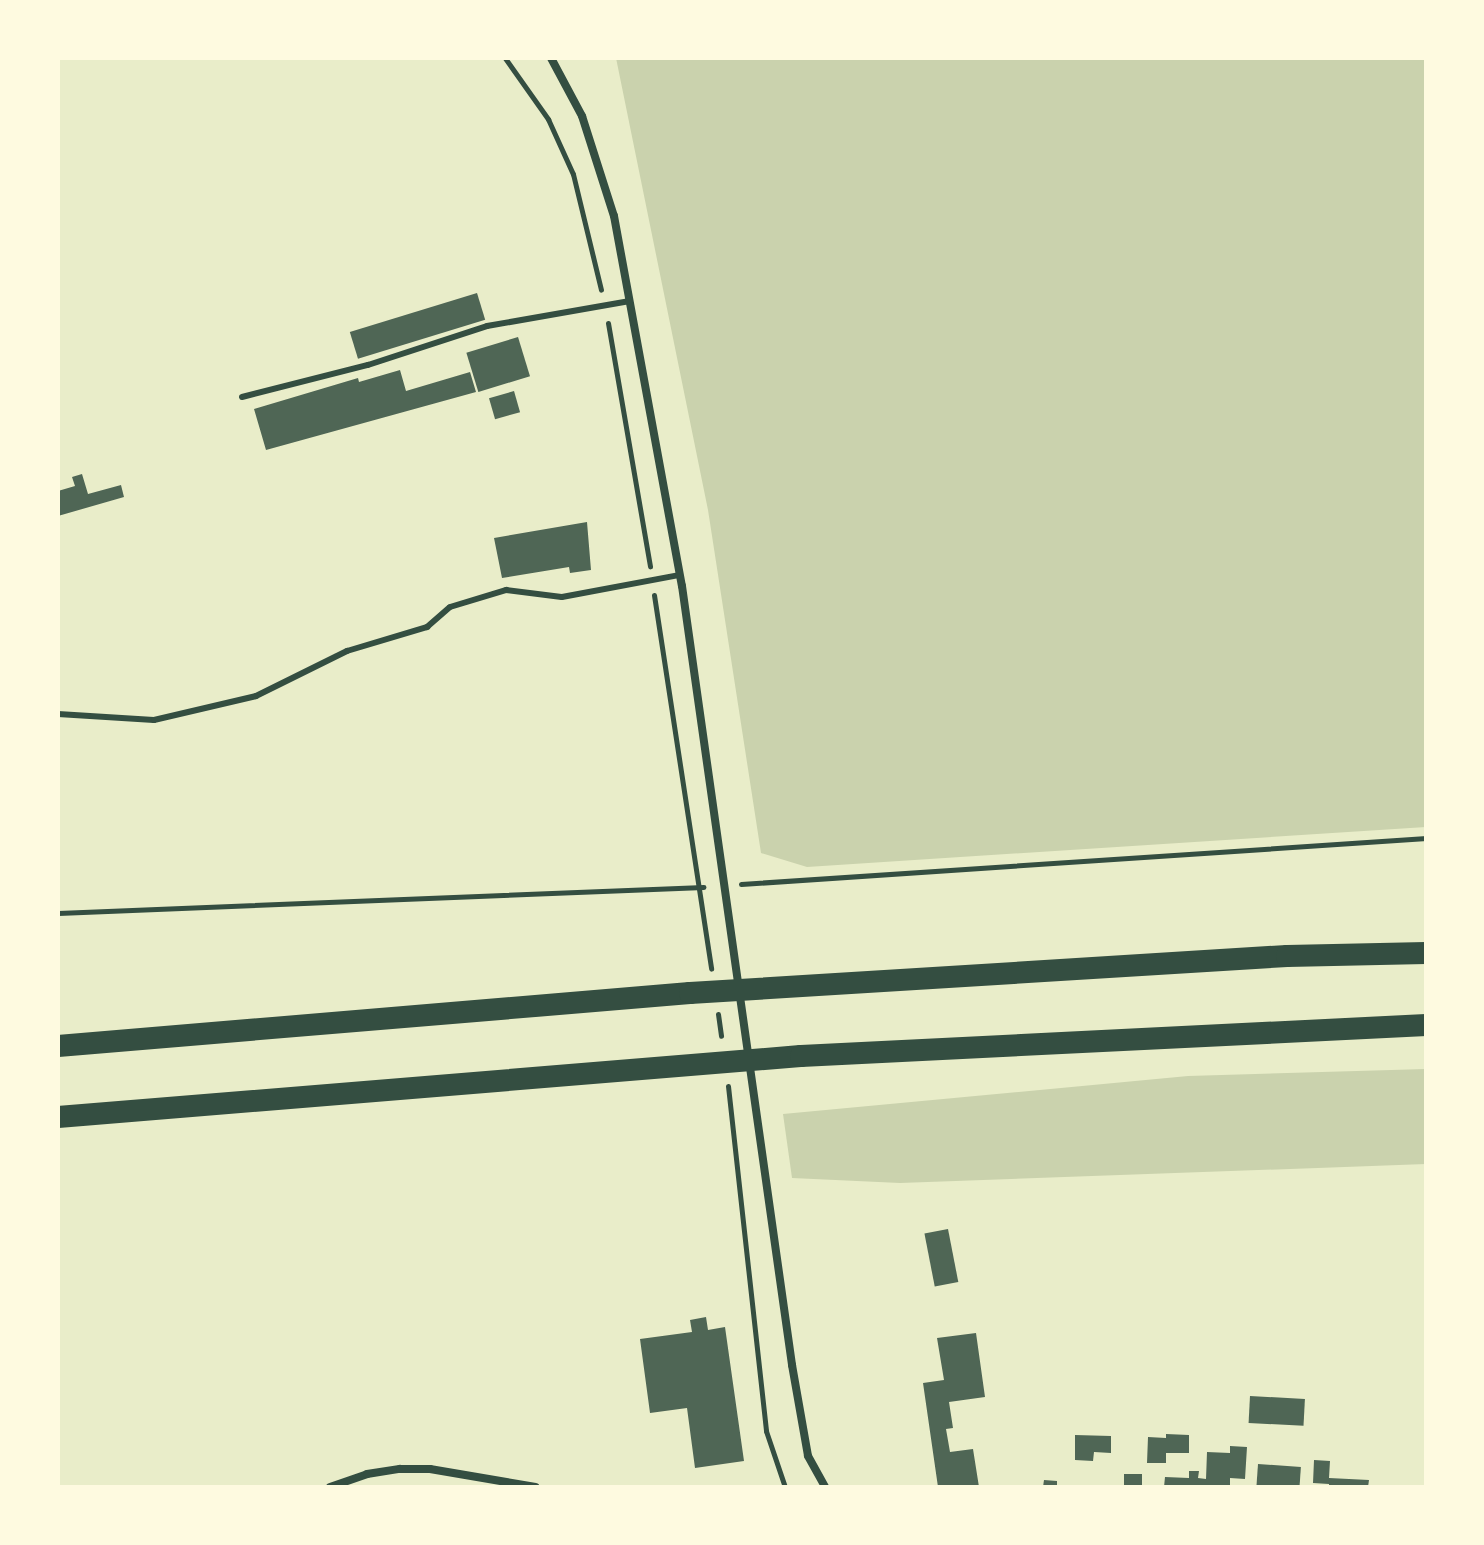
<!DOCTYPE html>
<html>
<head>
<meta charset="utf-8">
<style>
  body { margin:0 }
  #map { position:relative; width:1484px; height:1545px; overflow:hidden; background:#e9edc9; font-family:"Fira Sans Condensed",sans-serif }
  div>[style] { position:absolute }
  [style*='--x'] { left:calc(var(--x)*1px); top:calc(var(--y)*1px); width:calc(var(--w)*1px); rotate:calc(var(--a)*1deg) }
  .green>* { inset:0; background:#cad2ad }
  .building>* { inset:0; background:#4f6655; transform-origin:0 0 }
  .path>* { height:5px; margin:-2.5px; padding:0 2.5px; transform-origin:2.5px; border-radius:2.5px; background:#344e41 }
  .service>* { height:6px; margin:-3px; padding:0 3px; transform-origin:3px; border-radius:3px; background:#344e41 }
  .minor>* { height:8px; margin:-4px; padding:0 4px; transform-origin:4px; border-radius:4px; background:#344e41 }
  .motorway>* { height:22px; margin:-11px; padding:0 11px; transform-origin:11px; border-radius:11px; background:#344e41 }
  span { translate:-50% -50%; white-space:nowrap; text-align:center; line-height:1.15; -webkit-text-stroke:8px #fefae0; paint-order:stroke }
  .frame { position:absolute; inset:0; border:60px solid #fefae0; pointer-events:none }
</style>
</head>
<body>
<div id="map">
  <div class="green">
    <div style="clip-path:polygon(616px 58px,1426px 58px,1426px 827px,807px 867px,761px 853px,708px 510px)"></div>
    <div style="clip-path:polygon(1426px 1069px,1426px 1164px,900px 1183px,792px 1178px,783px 1114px,1188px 1076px)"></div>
  </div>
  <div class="building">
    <div style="left:477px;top:293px;width:28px;height:133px;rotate:73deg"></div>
    <div style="left:518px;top:337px;width:41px;height:54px;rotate:73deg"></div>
    <div style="clip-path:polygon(400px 370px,406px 391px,470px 372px,476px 392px,266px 450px,254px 409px,358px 378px,359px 382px)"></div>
    <div style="left:514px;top:391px;width:22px;height:26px;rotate:74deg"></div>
    <div style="clip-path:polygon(82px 474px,88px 494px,121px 485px,124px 497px,58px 516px,58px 491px,75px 486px,72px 477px)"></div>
    <div style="clip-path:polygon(587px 522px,591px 570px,570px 573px,569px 567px,502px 578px,494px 538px)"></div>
    <div style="left:948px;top:1229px;width:54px;height:24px;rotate:79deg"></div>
    <div style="clip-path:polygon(706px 1317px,708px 1330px,725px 1327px,744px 1461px,695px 1468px,687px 1408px,650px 1413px,640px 1339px,692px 1332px,690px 1320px)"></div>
    <div style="clip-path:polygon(976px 1333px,985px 1397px,949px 1402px,953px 1428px,946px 1429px,950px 1452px,973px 1449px,979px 1487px,938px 1487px,923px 1383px,944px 1380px,937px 1338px)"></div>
    <div style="left:1250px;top:1396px;width:55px;height:27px;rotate:3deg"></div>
    <div style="clip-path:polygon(1166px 1434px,1189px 1435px,1189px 1453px,1166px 1453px,1166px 1463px,1147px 1463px,1148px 1437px,1166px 1438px)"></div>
    <div style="clip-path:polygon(1075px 1435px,1111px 1436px,1111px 1453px,1094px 1452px,1093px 1461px,1075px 1460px)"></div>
    <div style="clip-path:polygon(1230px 1446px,1247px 1447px,1245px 1479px,1230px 1478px,1230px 1487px,1164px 1487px,1165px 1477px,1189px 1478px,1189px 1471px,1199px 1471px,1198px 1478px,1206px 1479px,1207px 1452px,1230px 1453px)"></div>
    <div style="clip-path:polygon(1314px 1460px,1330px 1461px,1329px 1478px,1369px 1480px,1368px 1487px,1329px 1487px,1329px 1484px,1313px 1483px)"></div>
    <div style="left:1258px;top:1464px;width:43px;height:23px;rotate:4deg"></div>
    <div style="left:1124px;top:1474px;width:18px;height:13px"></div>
    <div style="clip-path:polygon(1044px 1480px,1057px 1481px,1057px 1487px,1043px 1487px)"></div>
  </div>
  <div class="path">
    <div style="--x:505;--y:58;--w:75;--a:54.8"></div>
    <div style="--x:548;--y:119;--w:60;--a:65.6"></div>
    <div style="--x:573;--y:174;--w:119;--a:76.4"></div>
    <div style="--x:608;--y:323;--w:247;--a:80.2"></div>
    <div style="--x:654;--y:595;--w:378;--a:81.3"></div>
    <div style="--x:741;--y:884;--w:687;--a:-3.84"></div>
    <div style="--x:58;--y:913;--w:646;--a:-2.31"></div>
    <div style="--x:718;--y:1014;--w:22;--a:82"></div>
    <div style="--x:728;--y:1086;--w:347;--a:83.7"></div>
    <div style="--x:766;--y:1431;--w:59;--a:71.3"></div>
  </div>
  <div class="service">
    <div style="--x:242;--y:397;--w:130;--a:-14.3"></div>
    <div style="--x:368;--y:365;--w:125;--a:-18.1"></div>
    <div style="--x:487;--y:326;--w:145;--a:-9.9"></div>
    <div style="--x:58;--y:714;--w:96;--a:3.6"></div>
    <div style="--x:154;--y:720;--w:105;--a:-13.2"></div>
    <div style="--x:256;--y:696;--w:102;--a:-26.3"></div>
    <div style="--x:347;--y:651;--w:84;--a:-16.7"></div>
    <div style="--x:427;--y:627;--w:30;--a:-41"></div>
    <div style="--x:450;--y:607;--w:59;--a:-16.9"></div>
    <div style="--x:506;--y:590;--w:56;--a:7.1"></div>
    <div style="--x:562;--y:597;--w:120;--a:-10.6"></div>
  </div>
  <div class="minor">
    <div style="--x:551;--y:58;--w:66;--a:61.9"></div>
    <div style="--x:582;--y:116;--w:105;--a:72.3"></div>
    <div style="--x:614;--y:216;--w:376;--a:79.6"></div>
    <div style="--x:682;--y:586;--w:787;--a:81.96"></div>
    <div style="--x:792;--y:1365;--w:92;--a:80"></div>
    <div style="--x:808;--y:1456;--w:35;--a:61"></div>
    <div style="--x:330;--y:1487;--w:39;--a:-19"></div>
    <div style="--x:367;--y:1474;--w:33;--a:-9"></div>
    <div style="--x:400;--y:1469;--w:30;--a:0"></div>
    <div style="--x:430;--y:1469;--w:107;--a:9.7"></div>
  </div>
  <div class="motorway">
    <div style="--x:58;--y:1046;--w:634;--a:-4.79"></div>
    <div style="--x:690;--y:993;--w:598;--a:-3.55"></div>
    <div style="--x:1287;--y:956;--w:139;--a:-1.2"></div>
    <div style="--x:58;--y:1117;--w:745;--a:-4.69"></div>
    <div style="--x:801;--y:1056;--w:626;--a:-2.84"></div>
  </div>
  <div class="frame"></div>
</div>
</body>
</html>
